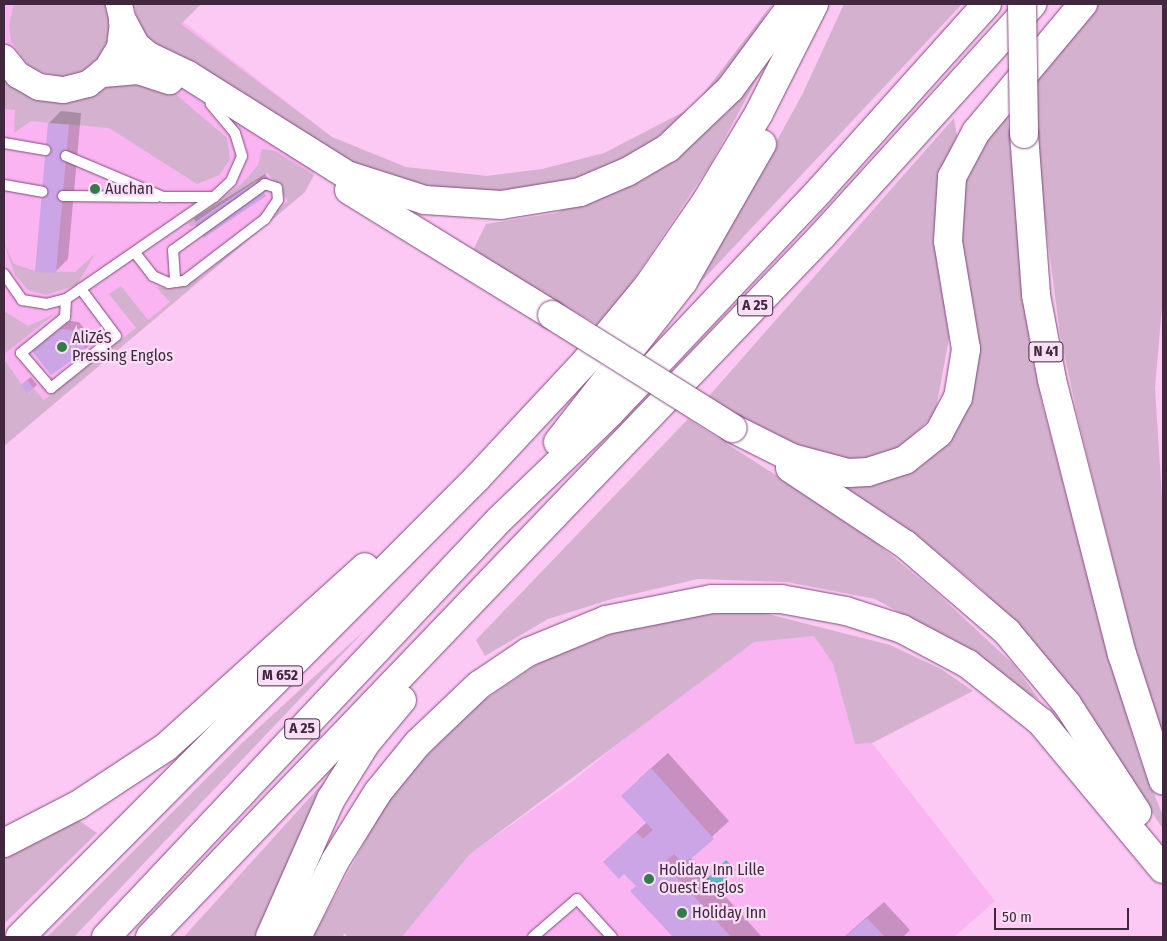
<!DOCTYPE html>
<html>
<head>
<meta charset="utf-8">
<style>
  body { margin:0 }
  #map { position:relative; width:1167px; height:941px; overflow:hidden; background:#fcc8f4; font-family:"Fira Sans Condensed",sans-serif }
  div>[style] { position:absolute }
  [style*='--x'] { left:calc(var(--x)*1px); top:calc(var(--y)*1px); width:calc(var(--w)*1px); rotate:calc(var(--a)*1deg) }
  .built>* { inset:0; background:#fab4f1 }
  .green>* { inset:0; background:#d4b1cf }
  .water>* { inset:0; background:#55b6c8; transform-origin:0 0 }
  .shadow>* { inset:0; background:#0003; transform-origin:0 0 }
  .building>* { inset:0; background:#cca5e7; transform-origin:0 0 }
  .roads { filter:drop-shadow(0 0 1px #81497b) drop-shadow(0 0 1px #81497b) }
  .lane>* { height:10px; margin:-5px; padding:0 5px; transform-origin:5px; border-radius:5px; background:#fff }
  .secondary>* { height:26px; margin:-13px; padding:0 13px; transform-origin:13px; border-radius:13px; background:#fff }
  .highway>* { height:28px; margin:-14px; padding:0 14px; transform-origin:14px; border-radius:14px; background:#fff }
  .bridges { filter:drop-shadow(0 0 1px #81497b) drop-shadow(0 0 1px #81497b) }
  .highway-bridge>* { height:28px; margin:-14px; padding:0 14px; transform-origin:14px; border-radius:14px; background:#fff }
  .dots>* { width:14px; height:14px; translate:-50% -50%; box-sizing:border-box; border:2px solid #f9dff5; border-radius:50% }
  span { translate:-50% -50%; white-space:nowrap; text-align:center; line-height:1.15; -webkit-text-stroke:4.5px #f9dff5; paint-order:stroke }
  .shield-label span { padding:1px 4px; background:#f9dff5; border:1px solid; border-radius:4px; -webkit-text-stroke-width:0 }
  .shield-label { font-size:15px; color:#41283e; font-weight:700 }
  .poi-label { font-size:16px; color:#41283e }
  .left { translate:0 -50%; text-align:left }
  .frame { position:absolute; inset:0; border:5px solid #41283e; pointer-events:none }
  .scale { position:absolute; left:994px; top:908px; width:135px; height:22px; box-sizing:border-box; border:2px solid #41283e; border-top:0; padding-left:6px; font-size:15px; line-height:18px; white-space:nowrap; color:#41283e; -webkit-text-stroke:4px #f9dff5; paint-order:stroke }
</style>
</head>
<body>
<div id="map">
  <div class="built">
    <div style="clip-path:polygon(4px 4px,160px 4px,332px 137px,305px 192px,4px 446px)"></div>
    <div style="clip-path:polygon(814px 636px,833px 664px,855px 744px,872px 743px,995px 901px,954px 937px,402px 937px,469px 855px,573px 781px,674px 698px,753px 642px)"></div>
  </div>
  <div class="green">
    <div style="clip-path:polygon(14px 4px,107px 4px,111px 36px,101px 59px,80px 74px,64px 78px,31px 69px,11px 41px,9px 25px)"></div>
    <div style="clip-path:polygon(135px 4px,201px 4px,181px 24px,332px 137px,406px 167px,487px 176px,542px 169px,604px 153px,693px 107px,772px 4px,730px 75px,688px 119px,622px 163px,565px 185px,504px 194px,457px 193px,367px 172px,150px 47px,138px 26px)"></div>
    <div style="clip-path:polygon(844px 4px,962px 4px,698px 285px,803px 93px)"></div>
    <div style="clip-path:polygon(1089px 4px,1163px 4px,1163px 295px,1155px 388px,1163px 513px,1163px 736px,1133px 641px,1078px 418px,1060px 334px,1041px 189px,1036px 74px)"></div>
    <div style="clip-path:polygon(770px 55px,710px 165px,602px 327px,471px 254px,486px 224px,556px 213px,656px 167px,727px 113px)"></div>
    <div style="clip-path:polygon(4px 78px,21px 91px,64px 102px,82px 100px,119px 81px,165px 85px,227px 138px,230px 160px,219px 175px,197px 184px,109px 128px,31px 121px,14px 133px,15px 110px,4px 109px)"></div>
    <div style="clip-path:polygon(1007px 115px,1030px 343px,1042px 403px,1104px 640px,1141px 762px,1163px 816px,1163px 829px,1087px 714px,981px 589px,917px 536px,840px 486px,864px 486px,907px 472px,951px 437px,958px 222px,969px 158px)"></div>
    <div style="clip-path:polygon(954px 118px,957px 136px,941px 172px,952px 322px,935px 414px,901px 448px,860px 462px,822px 457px,768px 437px,709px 396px)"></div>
    <div style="clip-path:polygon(262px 149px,275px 151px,314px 175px,305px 192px,4px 446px,4px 359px,28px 394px,34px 389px,44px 400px,136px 328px,109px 294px,121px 286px,148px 320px,170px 302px,156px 287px,174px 289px,203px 276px,288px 201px,268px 173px,191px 227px,188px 223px,244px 182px,258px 165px)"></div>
    <div style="clip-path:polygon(4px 243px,14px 264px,35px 271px,75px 272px,95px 254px,77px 285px,46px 295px,28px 290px,15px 275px)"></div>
    <div style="clip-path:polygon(4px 311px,28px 326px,55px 314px,4px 354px)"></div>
    <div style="clip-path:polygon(688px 419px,856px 526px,936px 592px,1014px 665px,1039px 699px,1020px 690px,979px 656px,875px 599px,787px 582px,698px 579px,612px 599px,548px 619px,485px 656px,476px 640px)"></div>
    <div style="clip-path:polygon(756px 611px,890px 645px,941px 669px,973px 691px,872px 743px,855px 744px,833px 664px,814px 636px,754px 642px,469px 855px,402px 937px,348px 937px,344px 933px,343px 937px,313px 937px,393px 790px,473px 708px,540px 662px,639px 619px)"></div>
    <div style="clip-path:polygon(366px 629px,74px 937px,47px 937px,240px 745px)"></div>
    <div style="clip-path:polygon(331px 774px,254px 937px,184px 937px,190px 930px)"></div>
    <div style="clip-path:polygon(77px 819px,97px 833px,4px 924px,4px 856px)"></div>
  </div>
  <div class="water">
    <div style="left:726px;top:860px;width:13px;height:28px;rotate:45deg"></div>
  </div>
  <div class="shadow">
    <div style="clip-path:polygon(61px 111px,81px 113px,68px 259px,56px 271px,49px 123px)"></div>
    <div style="left:265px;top:174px;width:15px;height:84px;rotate:58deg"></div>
    <div style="clip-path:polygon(70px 321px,79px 322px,91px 337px,87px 341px,90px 345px,77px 356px,51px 336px)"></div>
    <div style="clip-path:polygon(31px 377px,37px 385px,28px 392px,26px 381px)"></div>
    <div style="clip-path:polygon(668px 753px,729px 821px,690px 857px,762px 937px,674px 937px,632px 891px,637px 885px,621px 846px,647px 822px,639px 779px)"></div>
    <div style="clip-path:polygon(884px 902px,910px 930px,903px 937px,844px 937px)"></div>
  </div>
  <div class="building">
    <div style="left:48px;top:123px;width:21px;height:149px;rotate:5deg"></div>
    <div style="left:256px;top:181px;width:18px;height:75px;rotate:56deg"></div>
    <div style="clip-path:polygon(61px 329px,71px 330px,87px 350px,51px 375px,32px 351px,36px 348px,33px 344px)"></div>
    <div style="left:27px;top:380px;width:11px;height:8px;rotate:52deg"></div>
    <div style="clip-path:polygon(651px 768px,714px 839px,693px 857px,682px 863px,674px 854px,664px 863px,731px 937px,673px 937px,630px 891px,636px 886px,624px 874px,619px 879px,603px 862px,636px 832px,643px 839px,653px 830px,621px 796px)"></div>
    <div style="clip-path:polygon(867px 918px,885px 937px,845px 937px)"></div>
  </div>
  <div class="roads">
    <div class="lane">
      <div style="--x:4;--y:143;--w:42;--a:9.7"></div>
      <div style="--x:66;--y:156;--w:105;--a:22.9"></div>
      <div style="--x:163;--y:197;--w:51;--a:0"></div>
      <div style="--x:4;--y:185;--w:39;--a:10"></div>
      <div style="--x:63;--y:196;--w:94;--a:0.6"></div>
      <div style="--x:136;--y:254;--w:28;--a:52"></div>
      <div style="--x:153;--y:276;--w:17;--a:24"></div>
      <div style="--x:169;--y:283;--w:6;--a:-9"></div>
      <div style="--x:175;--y:282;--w:9;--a:-6"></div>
      <div style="--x:184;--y:281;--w:102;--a:-37.4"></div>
      <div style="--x:265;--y:219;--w:23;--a:-56"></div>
      <div style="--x:278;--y:200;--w:12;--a:-95"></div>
      <div style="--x:277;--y:188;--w:13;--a:-162"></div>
      <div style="--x:265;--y:184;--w:113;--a:144.3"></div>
      <div style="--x:173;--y:250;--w:32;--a:86"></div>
      <div style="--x:4;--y:274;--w:32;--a:55"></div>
      <div style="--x:22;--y:300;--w:24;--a:9"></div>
      <div style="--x:46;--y:304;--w:21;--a:-14"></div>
      <div style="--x:66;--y:299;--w:180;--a:-34.6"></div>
      <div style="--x:214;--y:197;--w:23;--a:-43"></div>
      <div style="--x:231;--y:181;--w:27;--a:-66"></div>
      <div style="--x:242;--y:156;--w:24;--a:-107"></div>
      <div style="--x:235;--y:133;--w:38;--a:-130"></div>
      <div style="--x:66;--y:299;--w:18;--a:93"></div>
      <div style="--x:65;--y:317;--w:57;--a:140.7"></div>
      <div style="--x:21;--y:353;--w:46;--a:49.4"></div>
      <div style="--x:51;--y:388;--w:83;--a:-38.7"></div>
      <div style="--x:116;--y:336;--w:59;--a:-126.7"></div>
      <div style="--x:533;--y:937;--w:58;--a:-40.8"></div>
      <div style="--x:577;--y:899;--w:52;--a:47.4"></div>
    </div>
    <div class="secondary">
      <div style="--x:4;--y:58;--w:22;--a:51"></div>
      <div style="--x:18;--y:75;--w:24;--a:30"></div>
      <div style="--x:39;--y:87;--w:25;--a:7"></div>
      <div style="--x:64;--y:90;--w:25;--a:-14"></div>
      <div style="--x:88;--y:84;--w:24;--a:-38"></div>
      <div style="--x:107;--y:69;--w:26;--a:-59"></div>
      <div style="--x:120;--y:47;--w:25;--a:-83"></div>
      <div style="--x:123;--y:22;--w:18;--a:-103"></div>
    </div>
    <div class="highway">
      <div style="--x:123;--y:22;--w:27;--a:62"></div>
      <div style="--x:136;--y:46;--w:16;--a:40"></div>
      <div style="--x:148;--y:56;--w:44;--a:25.4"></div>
      <div style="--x:188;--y:75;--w:188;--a:32.2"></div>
      <div style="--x:347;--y:175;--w:82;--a:17.8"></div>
      <div style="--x:425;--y:200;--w:76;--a:3.8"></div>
      <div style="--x:501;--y:205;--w:80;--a:-9.3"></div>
      <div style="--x:580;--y:192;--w:51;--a:-23.1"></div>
      <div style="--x:627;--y:172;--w:48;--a:-30.3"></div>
      <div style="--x:668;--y:148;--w:86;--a:-43.6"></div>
      <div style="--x:730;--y:89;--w:106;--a:-53.5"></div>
      <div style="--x:103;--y:73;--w:35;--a:-5"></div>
      <div style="--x:138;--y:70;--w:33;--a:18"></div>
      <div style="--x:1024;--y:134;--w:161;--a:85.7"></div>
      <div style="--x:1036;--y:295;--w:86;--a:79.3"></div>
      <div style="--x:1052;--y:380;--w:283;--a:75.7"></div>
      <div style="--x:1122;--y:654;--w:133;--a:72"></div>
      <div style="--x:349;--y:190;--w:238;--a:31.6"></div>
      <div style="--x:732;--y:428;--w:67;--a:26.6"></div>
      <div style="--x:792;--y:458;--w:58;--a:15"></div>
      <div style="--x:848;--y:473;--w:20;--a:-3"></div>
      <div style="--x:868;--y:472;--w:39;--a:-18"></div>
      <div style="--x:905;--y:460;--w:43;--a:-38.5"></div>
      <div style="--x:939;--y:433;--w:40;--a:-62"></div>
      <div style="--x:958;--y:398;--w:50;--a:-80.7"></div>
      <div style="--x:966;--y:349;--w:109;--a:-99.5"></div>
      <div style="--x:948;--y:241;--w:64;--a:-86.4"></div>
      <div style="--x:952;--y:177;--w:51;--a:-61.9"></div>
      <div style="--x:976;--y:132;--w:167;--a:-50.1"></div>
      <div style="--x:558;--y:442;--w:203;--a:-52"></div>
      <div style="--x:683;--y:282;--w:159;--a:-60.2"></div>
      <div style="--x:790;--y:468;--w:139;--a:33.6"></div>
      <div style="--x:906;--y:545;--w:133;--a:40.7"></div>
      <div style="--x:1007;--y:632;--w:94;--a:50.2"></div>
      <div style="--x:1067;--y:704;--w:129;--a:57.1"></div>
      <div style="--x:4;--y:843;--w:83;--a:-27.2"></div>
      <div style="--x:78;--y:805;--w:105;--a:-33.4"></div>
      <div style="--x:166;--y:747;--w:268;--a:-42.1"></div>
      <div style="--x:20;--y:937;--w:648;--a:-45.13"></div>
      <div style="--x:477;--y:478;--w:160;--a:-47"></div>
      <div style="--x:586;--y:361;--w:97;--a:-50.4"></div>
      <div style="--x:648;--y:286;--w:104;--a:-55.5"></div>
      <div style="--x:707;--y:200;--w:101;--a:-59.1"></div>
      <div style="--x:759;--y:113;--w:122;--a:-63.2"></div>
      <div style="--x:106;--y:937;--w:573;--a:-46.7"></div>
      <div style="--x:499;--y:520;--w:154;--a:-43.9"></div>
      <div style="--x:610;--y:413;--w:306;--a:-46.7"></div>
      <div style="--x:820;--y:190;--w:250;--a:-48.1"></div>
      <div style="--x:150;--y:937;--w:971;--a:-46.21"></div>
      <div style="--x:822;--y:236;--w:313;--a:-47.8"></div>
      <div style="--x:270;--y:937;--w:151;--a:-66.2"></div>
      <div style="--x:331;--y:799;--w:66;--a:-58"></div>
      <div style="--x:366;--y:743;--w:56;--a:-50.1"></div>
      <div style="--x:297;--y:937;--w:85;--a:-63.4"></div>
      <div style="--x:335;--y:861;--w:81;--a:-58.1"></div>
      <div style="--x:378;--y:792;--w:63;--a:-50.8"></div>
      <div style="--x:418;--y:743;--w:84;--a:-43.6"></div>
      <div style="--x:479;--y:685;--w:59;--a:-34"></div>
      <div style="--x:528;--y:652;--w:84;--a:-22.3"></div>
      <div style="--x:606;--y:620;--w:108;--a:-11.2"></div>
      <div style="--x:712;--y:599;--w:69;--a:0"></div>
      <div style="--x:781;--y:599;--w:66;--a:10.5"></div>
      <div style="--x:846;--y:611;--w:59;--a:17.8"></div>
      <div style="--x:902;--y:629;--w:75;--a:27.9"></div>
      <div style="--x:968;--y:664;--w:93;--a:38.5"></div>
      <div style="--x:1041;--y:722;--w:191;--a:50.3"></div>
    </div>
  </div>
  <div class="bridges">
    <div class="highway-bridge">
      <div style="--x:1022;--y:4;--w:130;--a:89.1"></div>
      <div style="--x:552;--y:315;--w:213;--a:32.1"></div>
    </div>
  </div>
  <div class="dots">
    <div style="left:95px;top:189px;background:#337c49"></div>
    <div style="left:62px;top:347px;background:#337c49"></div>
    <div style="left:649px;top:879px;background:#337c49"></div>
    <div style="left:682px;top:913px;background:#337c49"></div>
  </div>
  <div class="shield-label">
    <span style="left:755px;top:306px">A 25</span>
    <span style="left:1046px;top:352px">N 41</span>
    <span style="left:280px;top:676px">M 652</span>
    <span style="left:302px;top:729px">A 25</span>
  </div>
  <div class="poi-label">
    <span class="left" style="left:105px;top:189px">Auchan</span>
    <span class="left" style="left:72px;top:347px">AliZéS<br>Pressing Englos</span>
    <span class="left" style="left:659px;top:879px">Holiday Inn Lille<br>Ouest Englos</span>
    <span class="left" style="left:692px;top:913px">Holiday Inn</span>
  </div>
  <div class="frame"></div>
  <div class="scale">50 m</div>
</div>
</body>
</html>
